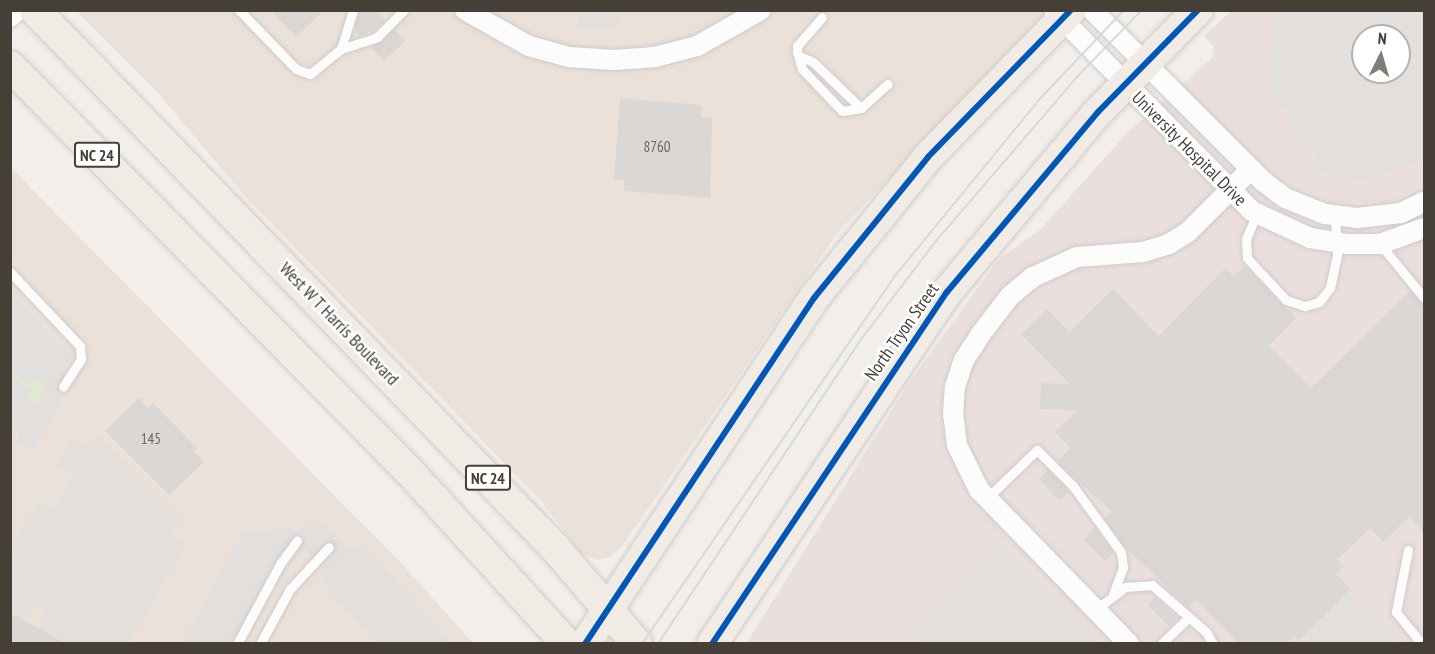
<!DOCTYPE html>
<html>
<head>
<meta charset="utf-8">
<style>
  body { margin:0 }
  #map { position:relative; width:1435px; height:654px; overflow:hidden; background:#f1eeeb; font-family:"PT Sans Narrow",sans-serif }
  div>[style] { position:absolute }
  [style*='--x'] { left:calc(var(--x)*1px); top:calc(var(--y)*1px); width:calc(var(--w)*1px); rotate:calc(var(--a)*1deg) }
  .commercial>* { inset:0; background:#ebe1d9 }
  .medical>* { inset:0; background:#ebdfdd }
  .green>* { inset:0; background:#e0e8ce }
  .parking>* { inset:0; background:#e2dfdc; transform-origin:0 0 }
  .building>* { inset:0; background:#dad7d4; transform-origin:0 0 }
  .roads { filter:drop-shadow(0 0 2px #cfccc9) drop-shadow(0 0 2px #cfccc9) }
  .service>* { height:9px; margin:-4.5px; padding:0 4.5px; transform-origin:4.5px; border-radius:4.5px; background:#fdfcfc }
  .minor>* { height:20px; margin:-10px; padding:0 10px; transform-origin:10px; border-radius:10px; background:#fdfcfc }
  .primary>* { height:30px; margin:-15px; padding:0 15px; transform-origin:15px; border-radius:15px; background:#f0ebe5 }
  .tram>* { height:1.5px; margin:-0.75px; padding:0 0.75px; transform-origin:0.75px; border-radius:0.75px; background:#d9d9d8 }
  .cycleway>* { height:6px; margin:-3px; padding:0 3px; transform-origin:3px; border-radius:3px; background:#0057b8 }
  span { translate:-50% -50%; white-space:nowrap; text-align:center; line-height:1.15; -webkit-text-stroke:5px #fff; paint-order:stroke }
  .number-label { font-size:15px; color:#6c6660 }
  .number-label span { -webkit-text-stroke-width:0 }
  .shield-label span { padding:2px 4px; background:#fff; border:2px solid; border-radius:4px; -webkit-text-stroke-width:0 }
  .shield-label { font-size:16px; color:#463f38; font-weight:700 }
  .street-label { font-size:18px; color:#463f38 }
  .frame { position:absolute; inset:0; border:12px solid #463f38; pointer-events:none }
  .north { position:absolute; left:1351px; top:24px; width:60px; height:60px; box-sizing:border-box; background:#fff; border:2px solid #b5b2af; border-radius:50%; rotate:5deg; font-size:16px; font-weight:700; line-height:24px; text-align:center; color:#463f38 }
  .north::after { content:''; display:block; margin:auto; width:21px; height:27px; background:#827c77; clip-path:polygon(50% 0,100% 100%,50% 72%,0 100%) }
</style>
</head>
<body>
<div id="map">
  <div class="commercial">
    <div style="clip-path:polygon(76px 11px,1049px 11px,838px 232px,623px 545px,611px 557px,597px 560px,580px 552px,541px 501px,241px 192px,159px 94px)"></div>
    <div style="clip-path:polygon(10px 167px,402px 564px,473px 643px,11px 643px)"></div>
  </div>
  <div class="medical">
    <div style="clip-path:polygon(evenodd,1231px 11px,1424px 11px,1424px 643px,746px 644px,908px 384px,999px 259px,1040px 230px,1128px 132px,1212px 58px,1214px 47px,1204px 36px,1231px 11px,1363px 36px,1399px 36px,1399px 72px,1363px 72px,1363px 36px)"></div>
  </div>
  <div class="green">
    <div style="clip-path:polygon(10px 371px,17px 378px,43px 380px,45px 390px,36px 405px,27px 404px,32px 390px,11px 378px)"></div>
  </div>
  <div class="parking">
    <div style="left:578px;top:11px;width:41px;height:16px"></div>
    <div style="clip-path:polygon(evenodd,1424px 11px,1424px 159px,1368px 179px,1350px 179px,1313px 168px,1319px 156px,1291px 140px,1287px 108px,1271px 107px,1273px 12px,1424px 11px,1363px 36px,1399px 36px,1399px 72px,1363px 72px,1363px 36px)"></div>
    <div style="clip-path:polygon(11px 293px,73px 358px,63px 371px,66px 375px,76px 375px,33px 452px,16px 442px,21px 428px,13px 427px,11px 432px,11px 378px,32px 390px,27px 401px,29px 406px,39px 403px,46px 385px,38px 378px,30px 386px,11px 371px)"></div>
    <div style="clip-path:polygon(99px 436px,184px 523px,173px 531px,173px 536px,186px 544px,129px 643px,67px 643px,38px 628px,46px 612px,35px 606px,26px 621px,11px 613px,11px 552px,39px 500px,55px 509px,73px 475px,58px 467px,71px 439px,87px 446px)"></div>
    <div style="clip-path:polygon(325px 525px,350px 552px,362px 542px,451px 643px,377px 643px,320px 580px,327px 572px,305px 549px,280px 572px,240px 643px,182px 644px,243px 532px)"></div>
    <div style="clip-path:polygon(997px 542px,1097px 643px,917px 643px,920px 641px,909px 628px)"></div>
    <div style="clip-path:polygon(1348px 593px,1399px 643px,1299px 644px)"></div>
  </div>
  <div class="building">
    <div style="clip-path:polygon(270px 10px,324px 10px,296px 37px)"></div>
    <div style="clip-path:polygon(360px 10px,376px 10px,385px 20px,373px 31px,359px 36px,354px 30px)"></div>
    <div style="clip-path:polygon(394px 29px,405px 41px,384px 61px,370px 47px,381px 42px)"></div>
    <div style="clip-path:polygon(620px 98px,702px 105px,701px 117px,712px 118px,710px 198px,624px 191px,625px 180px,614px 179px)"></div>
    <div style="clip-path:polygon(1244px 266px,1296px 318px,1269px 346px,1311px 388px,1410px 291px,1425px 305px,1425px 533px,1409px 517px,1383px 542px,1370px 528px,1337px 560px,1344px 567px,1336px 574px,1351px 589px,1299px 641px,1294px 636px,1286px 644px,1239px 644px,1196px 600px,1188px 607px,1126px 548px,1105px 519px,1112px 512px,1057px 461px,1071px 448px,1055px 432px,1078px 410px,1040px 409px,1041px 383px,1070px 384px,1021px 334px,1047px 309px,1069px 332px,1113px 289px,1159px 336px,1225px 268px,1233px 276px)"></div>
    <div style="clip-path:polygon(139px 398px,148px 408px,153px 403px,197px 448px,194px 451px,204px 462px,169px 495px,105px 431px)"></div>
    <div style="left:1048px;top:470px;width:30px;height:13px;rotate:46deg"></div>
    <div style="clip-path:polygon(1095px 528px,1113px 553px,1105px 561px,1084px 540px)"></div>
    <div style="clip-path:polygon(1155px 597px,1178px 617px,1169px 626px,1148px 605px)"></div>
    <div style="clip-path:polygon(10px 613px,38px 628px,67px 644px,10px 644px)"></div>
  </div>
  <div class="roads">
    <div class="service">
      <div style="--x:239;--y:10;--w:82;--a:46"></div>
      <div style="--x:296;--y:69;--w:15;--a:20"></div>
      <div style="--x:310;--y:74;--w:40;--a:-39"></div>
      <div style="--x:341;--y:49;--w:38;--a:-18"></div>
      <div style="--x:377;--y:37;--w:38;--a:-45"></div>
      <div style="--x:341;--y:49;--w:41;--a:-72.9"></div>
      <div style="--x:799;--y:56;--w:15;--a:23"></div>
      <div style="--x:813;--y:62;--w:66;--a:43.8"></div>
      <div style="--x:861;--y:108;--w:19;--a:171"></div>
      <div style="--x:842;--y:111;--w:58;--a:-133.6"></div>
      <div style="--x:802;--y:69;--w:18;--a:-106"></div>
      <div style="--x:797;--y:52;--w:6;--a:-90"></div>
      <div style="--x:797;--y:46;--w:38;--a:-49"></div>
      <div style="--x:861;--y:108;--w:36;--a:-42"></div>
      <div style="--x:1257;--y:213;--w:28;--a:113"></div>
      <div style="--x:1246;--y:239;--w:19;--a:87"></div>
      <div style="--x:1247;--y:258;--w:57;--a:47.1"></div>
      <div style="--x:1286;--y:300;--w:20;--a:18"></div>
      <div style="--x:1305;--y:306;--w:15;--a:-16"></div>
      <div style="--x:1319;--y:302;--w:18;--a:-52"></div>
      <div style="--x:1330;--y:288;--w:35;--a:-78"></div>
      <div style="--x:1337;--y:254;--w:38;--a:-93"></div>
      <div style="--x:1380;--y:244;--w:70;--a:50.8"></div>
      <div style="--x:10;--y:272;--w:102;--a:46.6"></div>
      <div style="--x:80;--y:346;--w:13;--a:86"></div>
      <div style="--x:81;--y:359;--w:33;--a:123"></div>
      <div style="--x:986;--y:499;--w:71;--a:-43.9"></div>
      <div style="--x:1037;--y:450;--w:51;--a:45"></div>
      <div style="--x:1073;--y:486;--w:82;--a:54"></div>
      <div style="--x:1121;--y:552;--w:15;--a:82"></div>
      <div style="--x:1123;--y:567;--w:29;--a:110"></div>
      <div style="--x:1408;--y:550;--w:63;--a:101"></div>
      <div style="--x:1396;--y:612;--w:41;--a:50.9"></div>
      <div style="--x:1095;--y:610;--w:38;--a:-37"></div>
      <div style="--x:1125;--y:587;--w:27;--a:-4"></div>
      <div style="--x:1152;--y:585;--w:72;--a:41"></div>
      <div style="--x:1206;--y:632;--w:14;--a:60"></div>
      <div style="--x:237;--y:644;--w:91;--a:-61.7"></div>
      <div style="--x:280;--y:564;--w:29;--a:-54"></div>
      <div style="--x:260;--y:644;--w:63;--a:-61.4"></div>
      <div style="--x:290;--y:589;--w:57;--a:-47.1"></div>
      <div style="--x:1161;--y:644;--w:39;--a:-44"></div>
    </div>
    <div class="minor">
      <div style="--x:465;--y:10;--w:73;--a:29.4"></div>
      <div style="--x:529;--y:46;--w:41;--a:15.4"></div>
      <div style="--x:569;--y:57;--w:45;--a:3.8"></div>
      <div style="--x:614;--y:60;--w:41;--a:-4.2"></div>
      <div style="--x:655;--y:57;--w:43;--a:-14.7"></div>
      <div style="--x:697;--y:46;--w:73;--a:-29.4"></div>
      <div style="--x:1092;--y:10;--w:243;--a:45"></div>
      <div style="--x:1264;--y:182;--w:26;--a:37"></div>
      <div style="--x:1285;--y:198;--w:43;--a:21.8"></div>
      <div style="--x:1325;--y:214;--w:32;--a:7"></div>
      <div style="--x:1357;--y:218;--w:44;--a:-6.5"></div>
      <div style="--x:1401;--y:213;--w:25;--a:-26"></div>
      <div style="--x:1055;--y:12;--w:280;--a:45.3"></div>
      <div style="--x:1252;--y:211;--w:64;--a:25"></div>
      <div style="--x:1310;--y:238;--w:37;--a:9"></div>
      <div style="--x:1347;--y:244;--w:33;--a:0"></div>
      <div style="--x:1380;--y:244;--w:47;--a:-20"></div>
      <div style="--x:10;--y:17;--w:11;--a:-41"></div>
      <div style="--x:1129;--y:644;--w:215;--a:-134.2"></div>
      <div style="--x:979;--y:490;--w:50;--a:-116.1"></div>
      <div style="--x:957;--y:445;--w:31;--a:-97"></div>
      <div style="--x:953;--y:414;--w:27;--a:-86"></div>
      <div style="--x:955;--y:387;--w:28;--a:-72"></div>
      <div style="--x:964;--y:360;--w:30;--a:-57"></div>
      <div style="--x:980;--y:335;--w:49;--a:-52.4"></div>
      <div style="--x:1010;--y:296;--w:30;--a:-40"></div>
      <div style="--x:1033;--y:277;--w:48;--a:-24.4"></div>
      <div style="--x:1077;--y:257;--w:66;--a:-4.3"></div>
      <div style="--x:1143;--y:252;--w:27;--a:-17"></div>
      <div style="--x:1169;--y:244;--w:22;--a:-32"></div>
      <div style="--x:1188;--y:232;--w:89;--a:-45"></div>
    </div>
    <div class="primary">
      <div style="--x:35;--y:10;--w:750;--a:45.97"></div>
      <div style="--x:556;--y:549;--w:125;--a:49.5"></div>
      <div style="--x:10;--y:66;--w:567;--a:45.43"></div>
      <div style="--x:408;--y:470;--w:236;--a:47.6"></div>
      <div style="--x:585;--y:644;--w:415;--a:-56.5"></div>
      <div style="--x:814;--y:298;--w:181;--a:-51"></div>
      <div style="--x:928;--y:157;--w:205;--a:-45.8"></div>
      <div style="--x:712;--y:644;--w:423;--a:-56.3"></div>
      <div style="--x:947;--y:292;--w:235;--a:-50"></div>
      <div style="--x:1098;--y:112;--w:143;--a:-45.6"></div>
    </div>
  </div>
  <div class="tram">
    <div style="--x:642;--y:644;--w:447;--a:-55.5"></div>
    <div style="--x:895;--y:276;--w:226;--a:-50.7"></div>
    <div style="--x:1038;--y:101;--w:125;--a:-46.6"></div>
    <div style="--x:658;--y:644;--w:364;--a:-56.3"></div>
    <div style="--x:860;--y:341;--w:127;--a:-52.7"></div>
    <div style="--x:937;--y:240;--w:216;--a:-49.3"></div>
    <div style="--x:1078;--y:76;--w:92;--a:-45.9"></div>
  </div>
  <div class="cycleway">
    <div style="--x:585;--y:644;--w:415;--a:-56.5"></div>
    <div style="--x:814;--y:298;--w:181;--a:-51"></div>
    <div style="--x:928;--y:157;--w:205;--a:-45.8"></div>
    <div style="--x:712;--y:644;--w:423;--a:-56.3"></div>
    <div style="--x:947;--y:292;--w:235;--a:-50"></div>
    <div style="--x:1098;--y:112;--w:143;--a:-45.6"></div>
  </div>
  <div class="number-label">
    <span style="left:657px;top:147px">8760</span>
    <span style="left:151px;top:439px">145</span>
  </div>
  <div class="shield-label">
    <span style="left:97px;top:155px">NC 24</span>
    <span style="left:488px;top:478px">NC 24</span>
  </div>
  <div class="street-label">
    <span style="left:1189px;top:149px;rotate:45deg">University Hospital Drive</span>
    <span style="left:339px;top:324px;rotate:46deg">West W T Harris Boulevard</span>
    <span style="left:902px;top:332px;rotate:-55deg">North Tryon Street</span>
  </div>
  <div class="frame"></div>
  <div class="north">N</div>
</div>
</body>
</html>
